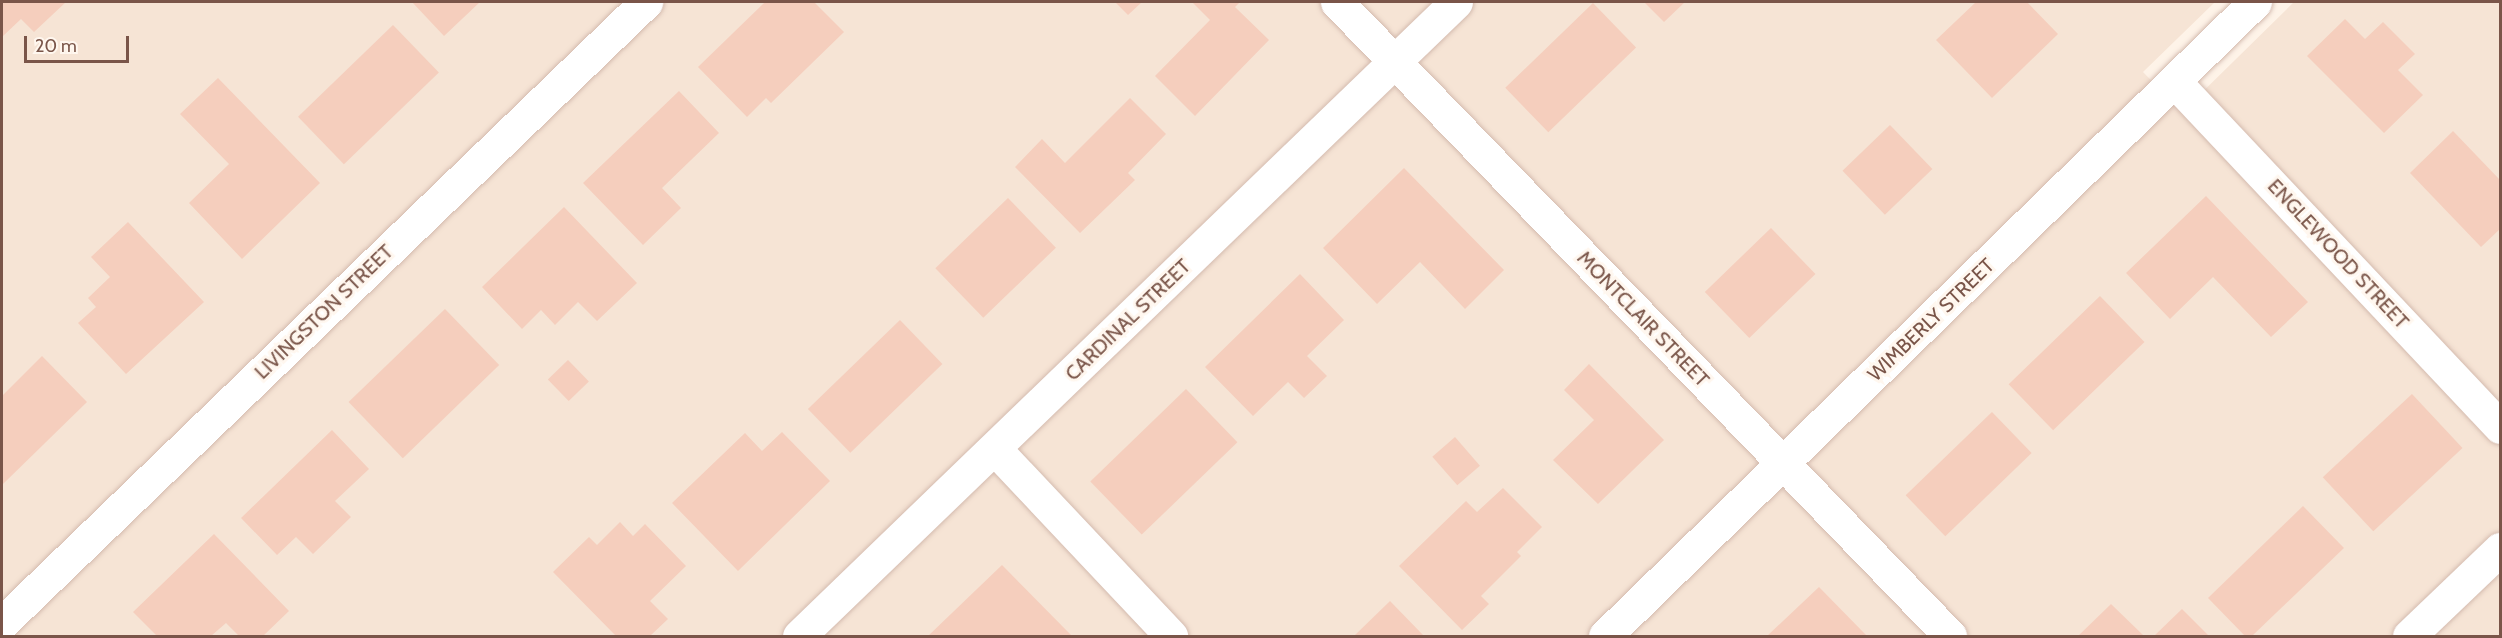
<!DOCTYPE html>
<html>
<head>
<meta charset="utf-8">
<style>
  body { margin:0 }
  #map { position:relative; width:2502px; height:638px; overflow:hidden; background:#fef3e8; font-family:Cabin,sans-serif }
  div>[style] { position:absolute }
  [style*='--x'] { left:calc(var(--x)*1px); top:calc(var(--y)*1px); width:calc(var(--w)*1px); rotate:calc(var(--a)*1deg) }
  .residential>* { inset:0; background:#f6e4d5 }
  .building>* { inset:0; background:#f5cebd; transform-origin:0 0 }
  .roads { filter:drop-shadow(0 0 2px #d4bbaf) drop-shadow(0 0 2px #d4bbaf) }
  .minor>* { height:33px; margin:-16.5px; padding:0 16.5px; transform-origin:16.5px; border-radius:16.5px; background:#fff }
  span { translate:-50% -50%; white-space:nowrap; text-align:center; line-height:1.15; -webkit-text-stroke:6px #fff7ef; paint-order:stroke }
  .street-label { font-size:20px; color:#7a5549 }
  .frame { position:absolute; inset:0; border:3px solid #7a5549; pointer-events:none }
  .scale { position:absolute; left:24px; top:36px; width:105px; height:27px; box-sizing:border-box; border:3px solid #7a5549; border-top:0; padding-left:8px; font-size:18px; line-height:21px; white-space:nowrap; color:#7a5549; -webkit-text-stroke:4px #fff7ef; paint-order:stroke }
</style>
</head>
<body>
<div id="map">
  <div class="residential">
    <div style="clip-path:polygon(2px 2px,2215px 2px,2143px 72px,2182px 112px,2294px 2px,2500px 2px,2500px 636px,2px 636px)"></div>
  </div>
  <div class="building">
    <div style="clip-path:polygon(2px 2px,66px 2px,34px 32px,21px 19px,3px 36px)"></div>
    <div style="clip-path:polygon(412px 2px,480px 2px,444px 36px)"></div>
    <div style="clip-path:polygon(765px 2px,814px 2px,844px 32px,771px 103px,766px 98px,747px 117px,698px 67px)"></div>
    <div style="clip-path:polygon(1115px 2px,1142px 2px,1128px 15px)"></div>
    <div style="clip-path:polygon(1192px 2px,1240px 2px,1235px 7px,1269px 40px,1195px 116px,1155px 76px,1210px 20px)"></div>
    <div style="clip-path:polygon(1644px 2px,1685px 2px,1664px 22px)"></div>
    <div style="clip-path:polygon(1976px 2px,2027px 2px,2058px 34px,1992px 98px,1936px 40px)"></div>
    <div style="left:1593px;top:3px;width:62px;height:122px;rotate:46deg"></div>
    <div style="clip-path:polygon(2345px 19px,2365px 39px,2383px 22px,2415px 54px,2398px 70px,2423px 95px,2384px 133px,2307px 56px)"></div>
    <div style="left:393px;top:25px;width:66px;height:132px;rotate:46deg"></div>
    <div style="clip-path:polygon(218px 78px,320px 183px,242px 259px,189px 203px,229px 164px,180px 114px)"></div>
    <div style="clip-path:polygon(679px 91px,719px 133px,662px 188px,681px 208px,643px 245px,583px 183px)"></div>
    <div style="clip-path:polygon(1130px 98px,1166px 134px,1128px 173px,1135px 180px,1080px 233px,1015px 167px,1042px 139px,1065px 163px)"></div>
    <div style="left:1890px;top:125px;width:61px;height:66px;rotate:46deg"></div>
    <div style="clip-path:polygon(2453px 131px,2500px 180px,2500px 229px,2481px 247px,2410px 173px)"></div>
    <div style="clip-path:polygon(1404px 168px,1504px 270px,1465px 309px,1420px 262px,1377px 304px,1323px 248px)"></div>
    <div style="clip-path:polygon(2206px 196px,2308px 302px,2271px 337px,2213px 277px,2170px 319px,2126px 273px)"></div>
    <div style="left:1008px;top:198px;width:69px;height:101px;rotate:46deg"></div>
    <div style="clip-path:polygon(564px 207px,637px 283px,597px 321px,578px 302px,555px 325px,541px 310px,522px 329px,482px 287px)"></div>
    <div style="clip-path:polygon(128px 222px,204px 302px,126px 374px,78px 323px,96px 307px,88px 298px,110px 277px,91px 257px)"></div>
    <div style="left:1771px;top:228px;width:64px;height:92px;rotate:46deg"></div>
    <div style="clip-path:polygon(1300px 274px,1344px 320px,1307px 356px,1327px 376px,1304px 398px,1288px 382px,1253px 416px,1205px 367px)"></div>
    <div style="left:2100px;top:296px;width:64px;height:127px;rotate:46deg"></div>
    <div style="left:445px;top:309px;width:78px;height:134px;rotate:46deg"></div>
    <div style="left:900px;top:320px;width:61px;height:128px;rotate:46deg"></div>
    <div style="clip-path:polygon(42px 356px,87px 402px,2px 485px,2px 396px)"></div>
    <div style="left:568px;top:360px;width:30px;height:28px;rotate:46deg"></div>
    <div style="clip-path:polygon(1589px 364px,1664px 440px,1598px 504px,1553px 460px,1594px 420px,1564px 390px)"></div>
    <div style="left:1186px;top:389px;width:74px;height:133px;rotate:46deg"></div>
    <div style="left:2412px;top:394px;width:74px;height:122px;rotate:47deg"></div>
    <div style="left:1992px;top:412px;width:57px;height:120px;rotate:46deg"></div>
    <div style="clip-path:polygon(332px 430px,369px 469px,335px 501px,351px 517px,313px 554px,296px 537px,277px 555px,241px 518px)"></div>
    <div style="clip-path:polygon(782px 432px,830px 481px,738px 571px,672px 503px,745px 433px,762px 451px)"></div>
    <div style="left:1455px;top:437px;width:38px;height:30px;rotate:49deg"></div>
    <div style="clip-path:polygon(1503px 488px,1542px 527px,1517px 552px,1521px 556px,1481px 596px,1489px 604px,1462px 630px,1399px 566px,1466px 501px,1477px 512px)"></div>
    <div style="clip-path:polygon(2303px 506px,2344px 548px,2252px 636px,2245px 636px,2208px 598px)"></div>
    <div style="clip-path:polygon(620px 522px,633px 536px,645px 524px,686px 566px,650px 601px,668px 619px,650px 636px,616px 636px,553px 572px,589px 537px,597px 545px)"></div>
    <div style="clip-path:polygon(214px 534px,289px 611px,263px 636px,239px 636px,226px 623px,211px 636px,157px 636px,133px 612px)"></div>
    <div style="clip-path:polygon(1002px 565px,1072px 636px,928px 636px)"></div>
    <div style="clip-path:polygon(1819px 587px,1867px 636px,1767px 636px)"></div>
    <div style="clip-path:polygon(1390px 601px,1424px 636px,1354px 636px)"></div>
    <div style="clip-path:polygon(2111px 604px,2144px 636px,2078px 636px)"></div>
    <div style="clip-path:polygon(2182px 609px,2209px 636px,2154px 636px)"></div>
  </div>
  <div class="roads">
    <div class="minor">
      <div style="--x:1337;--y:2;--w:882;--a:45.96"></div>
      <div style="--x:2175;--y:82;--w:474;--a:46.7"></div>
      <div style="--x:995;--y:449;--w:257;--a:46.7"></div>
      <div style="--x:2;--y:623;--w:895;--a:-43.96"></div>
      <div style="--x:799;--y:636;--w:913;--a:-43.98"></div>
      <div style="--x:1605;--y:636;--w:908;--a:-44.29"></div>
      <div style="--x:2409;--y:636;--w:126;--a:-43.7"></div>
    </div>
  </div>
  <div class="street-label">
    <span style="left:2338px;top:254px;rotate:47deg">ENGLEWOOD STREET</span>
    <span style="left:324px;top:312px;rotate:-44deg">LIVINGSTON STREET</span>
    <span style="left:1643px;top:319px;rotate:46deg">MONTCLAIR STREET</span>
    <span style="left:1128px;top:320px;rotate:-44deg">CARDINAL STREET</span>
    <span style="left:1931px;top:320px;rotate:-44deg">WIMBERLY STREET</span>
  </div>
  <div class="frame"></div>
  <div class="scale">20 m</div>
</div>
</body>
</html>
